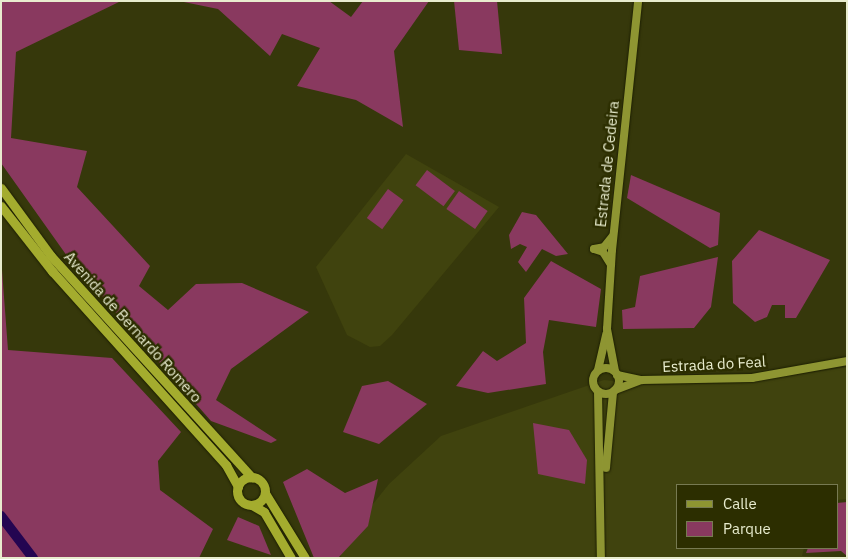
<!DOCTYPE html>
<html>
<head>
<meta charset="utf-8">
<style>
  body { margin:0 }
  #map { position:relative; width:848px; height:559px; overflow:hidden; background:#36380b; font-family:"IBM Plex Sans",sans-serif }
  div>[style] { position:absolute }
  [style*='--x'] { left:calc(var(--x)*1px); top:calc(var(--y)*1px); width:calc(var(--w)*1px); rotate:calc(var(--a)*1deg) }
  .built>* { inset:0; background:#40430e }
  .green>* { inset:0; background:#89395f; transform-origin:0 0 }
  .river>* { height:10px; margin:-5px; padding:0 5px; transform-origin:5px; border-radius:5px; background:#240551 }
  .roads { filter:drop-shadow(0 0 1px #1d1f02) drop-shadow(0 0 1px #1d1f02) }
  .major>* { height:8px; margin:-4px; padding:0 4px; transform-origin:4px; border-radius:4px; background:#8e9532 }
  .major>.ring { margin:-4px; padding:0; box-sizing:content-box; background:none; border:8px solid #8e9532; border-radius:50% }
  .highway>* { height:9px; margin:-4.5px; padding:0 4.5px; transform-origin:4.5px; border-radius:4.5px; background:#a4ac2e }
  .highway>.ring { margin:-4.5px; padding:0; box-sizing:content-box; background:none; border:9px solid #a4ac2e; border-radius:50% }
  span { translate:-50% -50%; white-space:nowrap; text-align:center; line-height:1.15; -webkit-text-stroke:5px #2c2e00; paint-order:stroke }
  .street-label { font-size:15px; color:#e8ecce }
  .frame { position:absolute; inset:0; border:2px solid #e8ecce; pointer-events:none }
  .legend { position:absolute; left:676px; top:484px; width:162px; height:65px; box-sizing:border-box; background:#2c2e00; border:1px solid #777a52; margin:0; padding:6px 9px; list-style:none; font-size:15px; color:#e8ecce }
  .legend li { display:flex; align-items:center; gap:10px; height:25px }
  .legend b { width:25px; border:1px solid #777a52 }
</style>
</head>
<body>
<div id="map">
  <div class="built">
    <div style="clip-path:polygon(406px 154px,499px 207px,392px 335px,380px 346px,370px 347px,347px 335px,316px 267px)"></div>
    <div style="clip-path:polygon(847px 367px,847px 499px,837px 500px,837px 485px,677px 485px,677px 548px,804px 548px,802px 556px,845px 558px,342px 558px,337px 549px,389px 484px,441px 436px,604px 380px,651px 385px,745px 383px)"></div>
  </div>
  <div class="green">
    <div style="clip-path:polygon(1px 1px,121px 1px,16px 52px,11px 138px,87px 151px,77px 187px,150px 266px,139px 286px,168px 310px,196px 284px,242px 283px,309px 312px,231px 369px,216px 400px,277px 440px,271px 443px,211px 421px,72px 263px,1px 163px)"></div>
    <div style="clip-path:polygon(179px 1px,329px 1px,351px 17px,363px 1px,429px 1px,394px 51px,403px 127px,356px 100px,297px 86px,320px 48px,282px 34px,270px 56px,218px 9px)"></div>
    <div style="clip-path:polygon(454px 1px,497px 1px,502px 54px,459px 50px)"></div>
    <div style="left:427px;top:170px;width:35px;height:19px;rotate:37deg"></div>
    <div style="clip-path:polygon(631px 175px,720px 213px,718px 245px,710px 248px,627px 198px)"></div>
    <div style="left:388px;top:189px;width:19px;height:36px;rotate:36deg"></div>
    <div style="left:459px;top:191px;width:35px;height:22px;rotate:35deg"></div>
    <div style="clip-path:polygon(522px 212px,536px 215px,568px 254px,556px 256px,542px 249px,526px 272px,518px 262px,527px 247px,520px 244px,511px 249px,509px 235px)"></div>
    <div style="clip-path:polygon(759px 230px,830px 260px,796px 318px,785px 318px,785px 305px,772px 305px,767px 317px,755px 322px,733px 303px,732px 261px)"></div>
    <div style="clip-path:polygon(1px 257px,8px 350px,112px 358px,181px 432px,158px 461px,160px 490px,213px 529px,199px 558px,1px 558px)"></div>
    <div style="clip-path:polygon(718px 257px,711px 307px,694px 328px,623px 329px,622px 310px,635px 307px,640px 276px)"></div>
    <div style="clip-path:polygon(551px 261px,601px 289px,596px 327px,549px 320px,543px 352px,546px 384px,488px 393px,456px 386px,483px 351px,497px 361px,526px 343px,524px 298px)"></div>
    <div style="clip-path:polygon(388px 381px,427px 404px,379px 444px,343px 432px,362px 386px)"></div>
    <div style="clip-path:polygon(533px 423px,569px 430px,587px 460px,585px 484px,538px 474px)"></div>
    <div style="clip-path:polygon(307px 469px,345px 493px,378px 479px,368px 526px,338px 558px,314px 558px,283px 482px)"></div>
    <div style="clip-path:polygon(847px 502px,847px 556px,841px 551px,806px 553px,808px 548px,837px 548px,837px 503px)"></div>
    <div style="clip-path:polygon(238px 517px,259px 526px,271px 555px,227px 540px)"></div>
  </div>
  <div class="river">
    <div style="--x:1;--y:516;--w:53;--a:52.7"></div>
  </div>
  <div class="roads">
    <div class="major">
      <div style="--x:594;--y:249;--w:10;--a:-11"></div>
      <div style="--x:604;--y:247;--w:14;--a:-51"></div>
      <div style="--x:594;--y:249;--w:9;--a:18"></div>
      <div style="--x:603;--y:252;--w:15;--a:58"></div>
      <div class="ring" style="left:593px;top:368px;width:18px;height:18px"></div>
      <div style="--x:598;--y:370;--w:37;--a:-77"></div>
      <div style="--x:615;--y:371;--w:43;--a:-100.8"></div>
      <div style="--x:607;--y:329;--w:79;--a:-86.4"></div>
      <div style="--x:612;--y:250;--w:250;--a:-84"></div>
      <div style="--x:617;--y:375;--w:25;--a:12"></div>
      <div style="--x:641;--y:380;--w:111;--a:-1"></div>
      <div style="--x:752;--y:378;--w:97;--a:-10.1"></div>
      <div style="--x:615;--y:390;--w:26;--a:-21"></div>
      <div style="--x:598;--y:392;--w:166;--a:89"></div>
      <div style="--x:606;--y:468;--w:76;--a:-84.7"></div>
    </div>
    <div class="highway">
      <div style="--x:1;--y:188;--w:84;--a:53.7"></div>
      <div style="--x:51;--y:256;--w:299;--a:47.8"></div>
      <div style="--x:1;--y:206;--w:83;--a:51.9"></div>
      <div style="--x:52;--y:271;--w:261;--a:48.1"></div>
      <div style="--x:226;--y:465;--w:25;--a:61"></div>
      <div class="ring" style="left:237px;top:477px;width:19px;height:19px"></div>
      <div style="--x:265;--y:493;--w:76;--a:58.4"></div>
      <div style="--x:252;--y:505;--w:14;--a:30"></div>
      <div style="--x:264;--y:512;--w:53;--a:59.6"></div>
    </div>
  </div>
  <div class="street-label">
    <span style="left:607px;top:164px;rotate:-84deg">Estrada de Cedeira</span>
    <span style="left:133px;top:327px;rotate:48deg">Avenida de Bernardo Romero</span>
    <span style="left:714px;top:364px;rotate:-3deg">Estrada do Feal</span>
  </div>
  <div class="frame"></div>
  <ul class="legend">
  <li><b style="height:6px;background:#8e9532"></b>Calle</li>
  <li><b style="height:14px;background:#89395f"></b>Parque</li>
  </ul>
</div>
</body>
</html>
